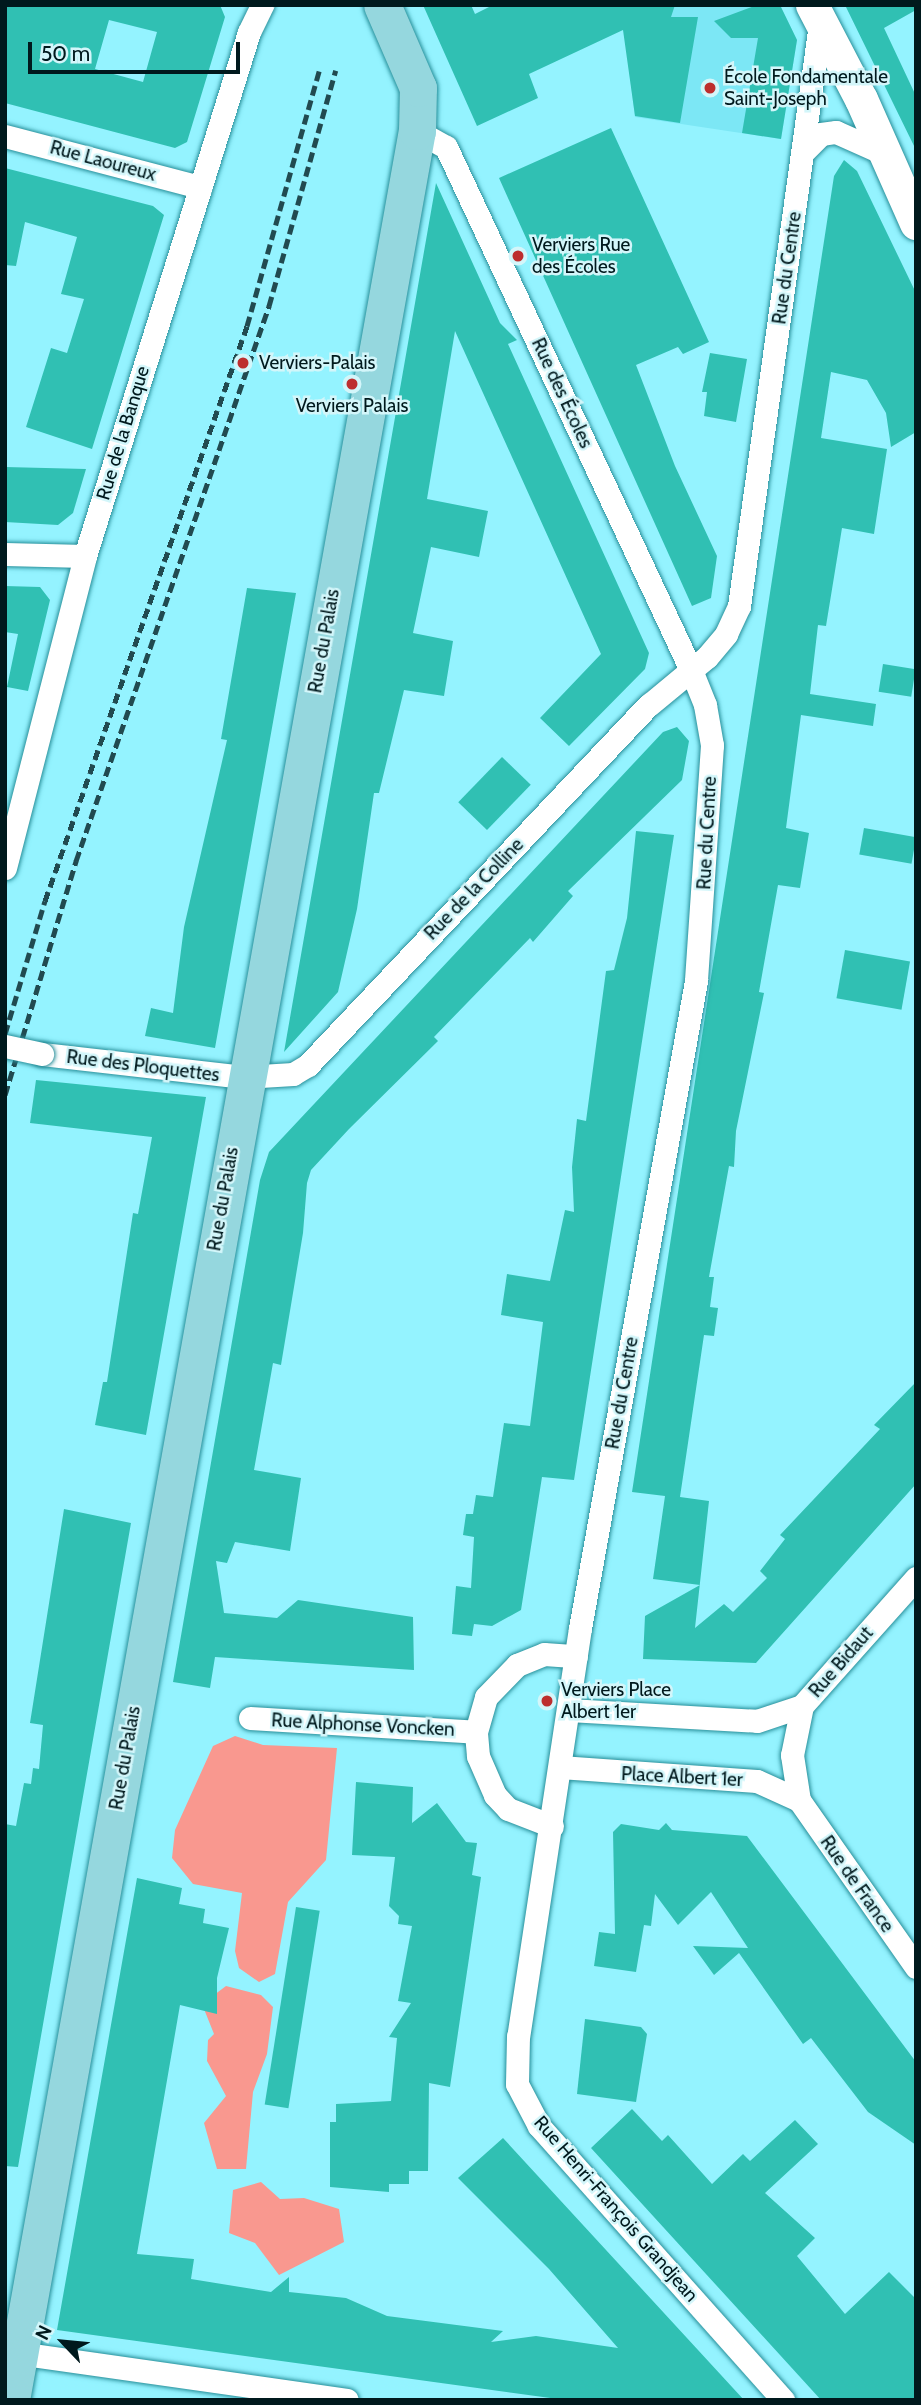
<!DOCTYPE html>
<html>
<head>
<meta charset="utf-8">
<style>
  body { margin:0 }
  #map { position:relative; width:921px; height:2405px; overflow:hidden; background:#94f3ff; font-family:Cabin,sans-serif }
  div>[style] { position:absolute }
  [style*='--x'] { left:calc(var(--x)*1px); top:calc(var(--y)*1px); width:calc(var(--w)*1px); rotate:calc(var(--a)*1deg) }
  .built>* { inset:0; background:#7ce7f5 }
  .green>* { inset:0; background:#f9988f }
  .building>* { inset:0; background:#30c0b3; transform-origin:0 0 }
  .roads { filter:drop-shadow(0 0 2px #288f9a) drop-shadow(0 0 2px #288f9a) }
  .minor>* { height:23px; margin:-11.5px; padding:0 11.5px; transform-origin:11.5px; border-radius:11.5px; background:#fff }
  .secondary>* { height:33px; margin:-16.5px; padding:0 16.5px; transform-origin:16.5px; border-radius:16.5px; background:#fff }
  .primary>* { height:37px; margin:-18.5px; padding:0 18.5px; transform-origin:18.5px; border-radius:18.5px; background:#95d7de }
  .rail>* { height:5px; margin-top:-2.5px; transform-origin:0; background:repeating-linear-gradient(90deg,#214a50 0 10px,transparent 0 15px) }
  .bridges { filter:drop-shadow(0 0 2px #288f9a) drop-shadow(0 0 2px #288f9a) }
  .minor-bridge>* { height:23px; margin:-11.5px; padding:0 11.5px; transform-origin:11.5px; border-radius:11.5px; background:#fff }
  .dots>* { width:19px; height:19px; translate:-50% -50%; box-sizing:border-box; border:4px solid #d3f6fa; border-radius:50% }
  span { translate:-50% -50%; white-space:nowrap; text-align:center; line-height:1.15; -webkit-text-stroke:5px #d3f6fa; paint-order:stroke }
  .poi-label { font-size:19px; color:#00191d }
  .left { translate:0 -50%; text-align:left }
  .street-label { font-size:19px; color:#00191d }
  .frame { position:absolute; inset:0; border:7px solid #00191d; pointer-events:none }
  .north { position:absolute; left:28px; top:2307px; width:70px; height:70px; -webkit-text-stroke:5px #d3f6fa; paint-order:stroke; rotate:296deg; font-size:19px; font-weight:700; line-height:28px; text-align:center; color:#00191d }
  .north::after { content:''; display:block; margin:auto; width:24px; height:32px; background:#00191d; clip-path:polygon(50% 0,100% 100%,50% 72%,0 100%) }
  .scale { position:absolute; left:28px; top:42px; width:212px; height:32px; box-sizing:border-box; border:4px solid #00191d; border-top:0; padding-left:9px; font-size:21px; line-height:24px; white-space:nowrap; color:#00191d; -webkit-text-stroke:5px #d3f6fa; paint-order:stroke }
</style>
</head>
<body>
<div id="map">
  <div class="built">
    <div style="clip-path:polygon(621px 5px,780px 5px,797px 40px,781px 139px,635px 117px)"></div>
  </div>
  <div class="green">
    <div style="clip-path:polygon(235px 1736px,263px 1745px,337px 1748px,326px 1860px,288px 1902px,275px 1974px,259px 1982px,239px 1968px,235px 1951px,242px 1893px,193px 1884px,172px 1858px,175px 1830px,213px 1746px)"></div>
    <div style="clip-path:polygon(226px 1986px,261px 1995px,273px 2007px,267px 2054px,253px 2092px,246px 2169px,217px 2169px,204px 2123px,226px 2096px,207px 2061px,208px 2040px,214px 2034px,202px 2004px)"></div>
    <div style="clip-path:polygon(261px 2182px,280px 2199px,304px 2198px,339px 2209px,344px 2242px,279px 2275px,255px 2243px,229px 2233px,233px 2190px)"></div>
  </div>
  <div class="building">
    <div style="clip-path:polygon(evenodd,5px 5px,220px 5px,225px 17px,187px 142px,175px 148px,5px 103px,5px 5px,109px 20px,157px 32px,143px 82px,95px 69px,109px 20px)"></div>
    <div style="clip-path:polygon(423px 5px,471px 5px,475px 14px,493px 5px,675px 5px,671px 17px,698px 17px,680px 123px,635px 116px,623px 30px,529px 74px,538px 98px,477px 126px)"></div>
    <div style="clip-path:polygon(757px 5px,780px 5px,797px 40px,781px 139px,742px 133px,758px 38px,731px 38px,714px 21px)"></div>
    <div style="clip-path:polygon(845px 5px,916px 5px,916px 10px,884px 28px,916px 96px,916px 150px)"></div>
    <div style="clip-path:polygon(611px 128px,709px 342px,683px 354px,678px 347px,636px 365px,675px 466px,717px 556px,711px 598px,692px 606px,499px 178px)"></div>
    <div style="clip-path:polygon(844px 160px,857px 171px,916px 293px,916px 432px,891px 447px,886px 413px,867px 380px,831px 372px,821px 438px,887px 449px,874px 534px,842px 528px,826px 626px,818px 625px,810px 694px,876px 704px,873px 726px,801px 715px,786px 828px,809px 833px,800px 888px,778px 885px,759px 992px,764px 993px,736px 1131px,734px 1167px,729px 1166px,709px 1277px,714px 1277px,710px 1307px,718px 1308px,714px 1336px,704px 1335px,680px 1497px,709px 1501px,695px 1628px,724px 1604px,733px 1612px,767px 1578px,760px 1571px,785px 1539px,780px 1535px,880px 1429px,874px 1425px,916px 1382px,916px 1484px,756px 1663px,643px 1659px,645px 1616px,700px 1585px,653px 1579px,665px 1496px,632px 1492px,834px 176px)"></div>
    <div style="clip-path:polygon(5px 168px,153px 206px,164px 215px,92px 449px,26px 427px,51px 348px,67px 353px,84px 299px,61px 294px,77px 237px,25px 222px,16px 266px,5px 265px)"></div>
    <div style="clip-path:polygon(436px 183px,500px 323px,517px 340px,508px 344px,649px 653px,645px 669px,569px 746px,540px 718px,601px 654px,455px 331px,427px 499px,488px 511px,479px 557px,431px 547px,413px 633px,453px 641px,444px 696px,404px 690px,379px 793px,374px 793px,357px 909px,338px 992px,284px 1052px)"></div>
    <div style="clip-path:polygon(710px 353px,747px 359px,736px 422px,704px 416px,707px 392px,702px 392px)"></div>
    <div style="clip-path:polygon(5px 467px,86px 469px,73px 513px,58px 525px,5px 522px)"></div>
    <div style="clip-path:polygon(5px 586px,40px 587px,50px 600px,28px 691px,7px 687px,18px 634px,5px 632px)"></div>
    <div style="clip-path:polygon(247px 588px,296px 593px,215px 1048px,145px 1036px,151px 1008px,173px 1013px,184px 927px,227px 740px,221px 739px)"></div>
    <div style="left:883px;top:664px;width:33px;height:28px;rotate:9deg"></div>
    <div style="clip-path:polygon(677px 727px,689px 741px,682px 780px,568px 891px,573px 896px,533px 942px,530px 938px,434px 1037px,438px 1041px,349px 1129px,311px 1170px,307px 1183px,303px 1233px,281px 1365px,273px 1363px,254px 1470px,301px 1478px,290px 1551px,235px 1542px,227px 1563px,216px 1561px,224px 1613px,277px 1618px,298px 1600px,413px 1617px,414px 1670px,215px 1657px,210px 1688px,173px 1682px,260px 1180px,269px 1152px,663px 732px)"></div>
    <div style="left:502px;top:757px;width:40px;height:63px;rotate:44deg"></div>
    <div style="left:864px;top:828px;width:53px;height:27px;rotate:10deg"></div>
    <div style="clip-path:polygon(636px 831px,674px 835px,574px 1480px,542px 1477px,521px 1610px,492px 1626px,474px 1624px,472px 1636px,452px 1634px,456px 1586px,471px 1588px,474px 1537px,463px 1535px,466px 1514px,473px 1514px,476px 1495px,493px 1497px,504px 1423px,530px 1426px,543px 1322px,501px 1315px,507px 1274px,550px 1281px,565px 1210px,574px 1212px,572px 1167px,577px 1119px,586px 1121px,606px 971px,614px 970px,627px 918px)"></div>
    <div style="left:845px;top:950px;width:66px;height:49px;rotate:10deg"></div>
    <div style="clip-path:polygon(36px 1080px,206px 1097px,146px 1435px,95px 1425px,103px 1382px,107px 1382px,133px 1213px,138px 1214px,152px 1137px,30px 1123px)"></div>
    <div style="clip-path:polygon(64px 1509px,131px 1523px,18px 2167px,5px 2166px,5px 1824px,16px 1826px,24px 1783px,31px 1784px,33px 1768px,39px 1769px,43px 1725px,30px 1723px)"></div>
    <div style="clip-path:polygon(356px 1782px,413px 1787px,412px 1823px,437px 1803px,466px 1842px,477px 1843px,472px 1875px,481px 1877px,450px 2087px,429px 2083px,428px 2171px,409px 2171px,409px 2184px,389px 2184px,389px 2192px,330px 2187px,330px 2122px,336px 2122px,336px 2104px,391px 2101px,397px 2038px,389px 2037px,411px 2003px,398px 2001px,412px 1926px,398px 1924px,399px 1916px,389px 1906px,395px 1857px,352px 1855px)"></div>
    <div style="clip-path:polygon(666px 1823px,672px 1830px,747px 1836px,916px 2062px,916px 2145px,868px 2112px,811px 2038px,803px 2044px,739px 1953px,714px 1975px,693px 1946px,748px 1948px,711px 1892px,678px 1925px,655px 1894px,651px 1926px,644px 1925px,636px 1972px,594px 1966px,599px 1932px,615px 1934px,613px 1832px,621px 1824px,659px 1830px)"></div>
    <div style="clip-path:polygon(137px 1878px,182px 1888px,179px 1904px,205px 1909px,203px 1923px,229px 1928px,217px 1978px,217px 2014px,180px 2005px,137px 2254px,194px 2259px,191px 2279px,271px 2292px,289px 2277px,289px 2292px,346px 2298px,387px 2316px,503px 2331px,491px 2342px,536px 2336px,618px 2348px,549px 2269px,458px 2178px,503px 2138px,744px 2400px,565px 2400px,57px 2330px)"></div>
    <div style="left:296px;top:1907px;width:24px;height:200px;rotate:9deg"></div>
    <div style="clip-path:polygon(585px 2019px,641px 2027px,647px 2034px,636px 2102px,577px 2094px)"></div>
    <div style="clip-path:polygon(632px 2109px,662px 2141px,668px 2135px,712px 2184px,743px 2154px,750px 2161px,795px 2120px,818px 2144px,765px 2193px,815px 2238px,797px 2256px,845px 2314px,889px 2272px,916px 2299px,916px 2400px,821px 2400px,591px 2148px)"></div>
  </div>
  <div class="roads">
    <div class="minor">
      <div style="--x:417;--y:131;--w:33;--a:29"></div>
      <div style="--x:446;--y:147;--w:578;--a:64.9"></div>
      <div style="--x:691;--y:670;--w:38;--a:68"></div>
      <div style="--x:705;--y:705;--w:41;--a:80.1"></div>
      <div style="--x:712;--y:745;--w:237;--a:93.9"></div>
      <div style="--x:696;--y:981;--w:657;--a:100.16"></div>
      <div style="--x:580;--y:1628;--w:413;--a:98.6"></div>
      <div style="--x:518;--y:2036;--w:48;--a:91.2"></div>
      <div style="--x:517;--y:2084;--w:47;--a:62.4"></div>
      <div style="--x:539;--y:2126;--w:367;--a:48.3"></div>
      <div style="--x:5;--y:136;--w:202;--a:14.7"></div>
      <div style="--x:804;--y:151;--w:24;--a:-45"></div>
      <div style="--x:821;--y:134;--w:15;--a:-8"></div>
      <div style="--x:836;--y:132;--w:49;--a:24"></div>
      <div style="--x:5;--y:554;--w:80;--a:1.4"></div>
      <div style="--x:5;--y:868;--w:322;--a:-75.6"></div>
      <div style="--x:85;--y:556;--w:549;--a:-72.62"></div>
      <div style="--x:249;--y:32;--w:30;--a:-64"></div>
      <div style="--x:42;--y:1054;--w:203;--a:6.5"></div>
      <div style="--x:244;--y:1077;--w:49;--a:-3.5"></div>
      <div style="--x:293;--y:1074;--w:17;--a:-31"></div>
      <div style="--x:308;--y:1065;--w:496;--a:-46.6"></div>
      <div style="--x:649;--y:705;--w:75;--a:-39.6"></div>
      <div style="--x:707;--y:657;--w:30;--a:-50"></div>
      <div style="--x:726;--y:634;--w:31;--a:-65"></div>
      <div style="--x:739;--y:606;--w:588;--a:-82.08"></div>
      <div style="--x:916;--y:1578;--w:171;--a:131.7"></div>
      <div style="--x:802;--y:1706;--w:50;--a:101.5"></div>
      <div style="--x:792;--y:1755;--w:46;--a:81.2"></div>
      <div style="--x:799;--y:1800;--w:204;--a:55"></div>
      <div style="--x:569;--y:1710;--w:188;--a:3.3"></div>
      <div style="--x:757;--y:1721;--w:47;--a:-18.4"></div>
      <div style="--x:250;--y:1718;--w:226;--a:3.5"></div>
      <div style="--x:560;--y:1767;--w:197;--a:4.1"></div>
      <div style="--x:757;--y:1781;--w:46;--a:24.3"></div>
      <div style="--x:552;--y:1826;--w:47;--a:-158.9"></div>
      <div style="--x:508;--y:1809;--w:19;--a:-133"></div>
      <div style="--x:495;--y:1795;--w:43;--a:-113.6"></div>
      <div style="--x:478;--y:1756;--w:24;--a:-95"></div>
      <div style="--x:476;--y:1732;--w:36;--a:-74"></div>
      <div style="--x:486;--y:1697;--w:45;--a:-45.9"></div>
      <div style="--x:517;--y:1665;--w:29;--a:-22"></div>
      <div style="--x:544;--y:1654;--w:32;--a:4"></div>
      <div style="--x:18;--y:2353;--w:332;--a:8.1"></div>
    </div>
    <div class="secondary">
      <div style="--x:812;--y:5;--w:106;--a:62.5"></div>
      <div style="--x:861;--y:99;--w:136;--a:66.1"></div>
    </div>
    <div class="primary">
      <div style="--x:11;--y:2400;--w:2305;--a:-79.86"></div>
      <div style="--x:417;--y:131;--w:43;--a:-88.7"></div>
      <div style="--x:418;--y:88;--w:90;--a:-113.4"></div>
    </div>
  </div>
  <div class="rail">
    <div style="--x:5;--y:1034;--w:139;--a:-73.3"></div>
    <div style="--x:45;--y:901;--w:609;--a:-70.64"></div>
    <div style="--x:247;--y:326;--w:268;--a:-74.2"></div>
    <div style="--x:5;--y:1095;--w:245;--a:-73.1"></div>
    <div style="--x:76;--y:861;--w:588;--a:-70.82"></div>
    <div style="--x:269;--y:306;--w:245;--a:-74.2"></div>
  </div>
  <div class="bridges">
    <div class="minor-bridge">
      <div style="--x:5;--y:1046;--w:38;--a:12"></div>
    </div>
  </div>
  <div class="dots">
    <div style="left:710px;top:88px;background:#bd2e2e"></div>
    <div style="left:518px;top:256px;background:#bd2e2e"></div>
    <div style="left:243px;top:363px;background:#bd2e2e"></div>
    <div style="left:352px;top:384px;background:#bd2e2e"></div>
    <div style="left:547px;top:1701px;background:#bd2e2e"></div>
  </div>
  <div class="poi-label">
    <span class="left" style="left:724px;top:88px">École Fondamentale<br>Saint-Joseph</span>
    <span class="left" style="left:532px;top:256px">Verviers Rue<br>des Écoles</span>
    <span class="left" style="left:259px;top:363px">Verviers-Palais</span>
    <span style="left:352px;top:406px">Verviers Palais</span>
    <span class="left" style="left:561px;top:1701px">Verviers Place<br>Albert 1er</span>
  </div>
  <div class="street-label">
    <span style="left:103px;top:161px;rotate:15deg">Rue Laoureux</span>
    <span style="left:787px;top:268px;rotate:-82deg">Rue du Centre</span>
    <span style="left:562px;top:393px;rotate:65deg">Rue des Écoles</span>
    <span style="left:123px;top:433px;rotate:-73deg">Rue de la Banque</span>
    <span style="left:324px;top:641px;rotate:-80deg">Rue du Palais</span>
    <span style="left:707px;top:833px;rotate:-87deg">Rue du Centre</span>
    <span style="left:474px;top:889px;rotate:-46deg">Rue de la Colline</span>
    <span style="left:143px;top:1066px;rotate:7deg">Rue des Ploquettes</span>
    <span style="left:223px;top:1199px;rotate:-80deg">Rue du Palais</span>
    <span style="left:622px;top:1393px;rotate:-80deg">Rue du Centre</span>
    <span style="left:841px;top:1662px;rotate:-49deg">Rue Bidaut</span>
    <span style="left:363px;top:1725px;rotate:3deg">Rue Alphonse Voncken</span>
    <span style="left:125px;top:1758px;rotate:-80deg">Rue du Palais</span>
    <span style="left:682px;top:1777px;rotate:3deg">Place Albert 1er</span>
    <span style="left:857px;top:1884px;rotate:55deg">Rue de France</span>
    <span style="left:616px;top:2209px;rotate:49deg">Rue Henri-François Grandjean</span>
  </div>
  <div class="frame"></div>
  <div class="north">N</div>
  <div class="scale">50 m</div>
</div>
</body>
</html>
